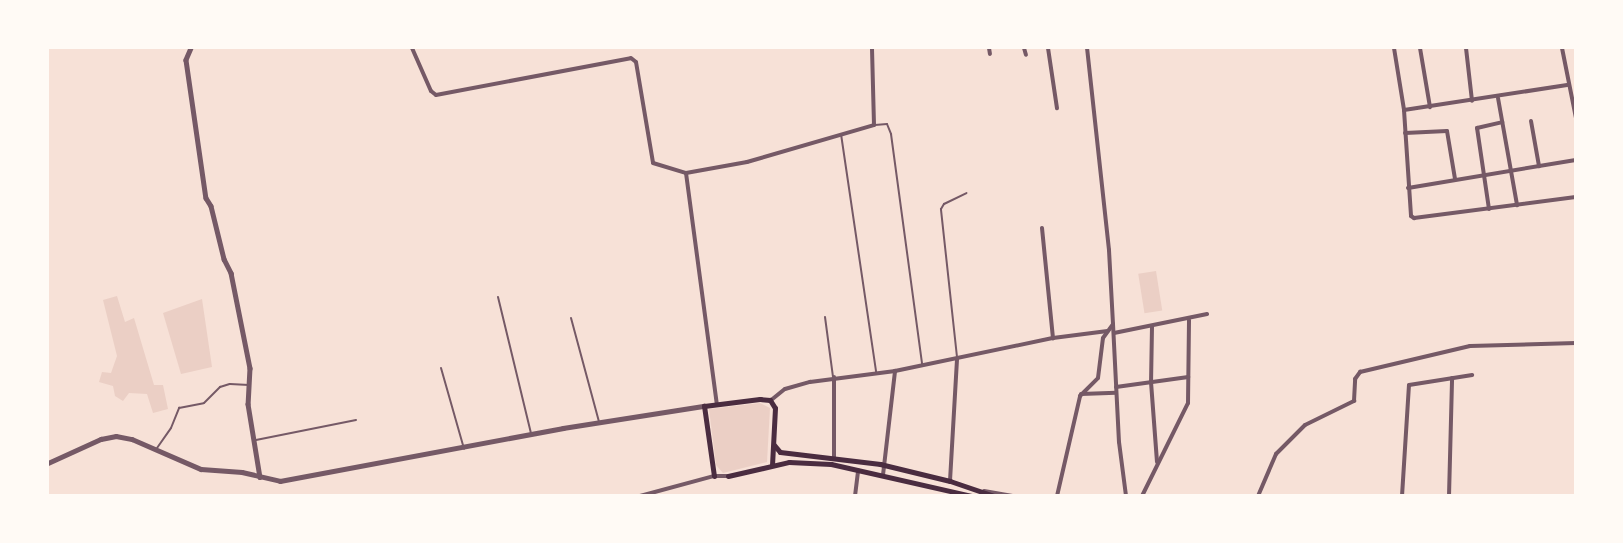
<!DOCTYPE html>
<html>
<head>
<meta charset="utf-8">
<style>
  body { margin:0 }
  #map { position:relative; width:1623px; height:543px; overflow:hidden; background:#f7e1d7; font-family:Bitter,serif }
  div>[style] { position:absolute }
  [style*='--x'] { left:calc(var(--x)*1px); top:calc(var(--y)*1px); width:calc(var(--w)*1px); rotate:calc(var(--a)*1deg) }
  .green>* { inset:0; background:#ebcfc5; transform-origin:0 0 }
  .service>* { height:2px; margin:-1px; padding:0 1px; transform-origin:1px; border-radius:1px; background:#755966 }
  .minor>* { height:4px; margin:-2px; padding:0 2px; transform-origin:2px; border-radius:2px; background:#755966 }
  .tertiary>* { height:4.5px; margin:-2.25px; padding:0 2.25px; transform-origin:2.25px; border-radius:2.25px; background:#755966 }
  .secondary>* { height:5px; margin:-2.5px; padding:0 2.5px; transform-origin:2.5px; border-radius:2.5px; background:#4a2c40 }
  span { translate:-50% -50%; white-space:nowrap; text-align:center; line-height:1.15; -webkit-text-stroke:4.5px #fffaf5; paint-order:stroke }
  .frame { position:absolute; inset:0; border:49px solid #fffaf5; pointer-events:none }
</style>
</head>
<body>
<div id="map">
  <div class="green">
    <div style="left:1156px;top:271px;width:40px;height:18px;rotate:81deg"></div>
    <div style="clip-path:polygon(117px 296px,125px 322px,134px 318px,154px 385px,163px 385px,168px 409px,153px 413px,147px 394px,129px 393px,123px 401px,115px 396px,113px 386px,99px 382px,102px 372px,111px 373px,117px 356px,103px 300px)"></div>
    <div style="clip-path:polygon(202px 299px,212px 367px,181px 374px,163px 313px)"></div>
    <div style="clip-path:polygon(760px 403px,770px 408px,767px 462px,723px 473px,716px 465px,709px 409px)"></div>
  </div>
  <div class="service">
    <div style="--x:875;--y:125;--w:12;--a:-5"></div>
    <div style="--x:887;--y:124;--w:11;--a:68"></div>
    <div style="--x:891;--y:134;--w:232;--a:82.3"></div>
    <div style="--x:841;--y:134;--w:241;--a:81.6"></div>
    <div style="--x:498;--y:297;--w:140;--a:76.4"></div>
    <div style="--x:825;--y:317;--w:61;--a:82.4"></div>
    <div style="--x:571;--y:318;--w:108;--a:74.9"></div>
    <div style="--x:957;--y:357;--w:149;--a:-96.2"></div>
    <div style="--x:941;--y:209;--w:6;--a:-59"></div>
    <div style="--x:944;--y:204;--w:25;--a:-26"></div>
    <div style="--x:441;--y:368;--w:84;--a:74.1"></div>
    <div style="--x:256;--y:440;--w:102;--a:-11.3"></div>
    <div style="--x:157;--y:448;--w:24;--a:-55"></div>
    <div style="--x:171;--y:428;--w:22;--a:-68"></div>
    <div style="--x:179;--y:408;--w:25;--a:-11"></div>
    <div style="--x:204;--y:403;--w:23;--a:-45"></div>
    <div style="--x:220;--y:387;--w:10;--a:-17"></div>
    <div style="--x:230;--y:384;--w:19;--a:3"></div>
  </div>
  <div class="minor">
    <div style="--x:412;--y:48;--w:47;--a:66.2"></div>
    <div style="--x:431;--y:91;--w:6;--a:39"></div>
    <div style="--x:436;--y:95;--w:198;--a:-10.7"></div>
    <div style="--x:631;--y:58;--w:6;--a:39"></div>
    <div style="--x:636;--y:62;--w:102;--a:80.4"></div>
    <div style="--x:653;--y:163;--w:34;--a:17"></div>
    <div style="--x:686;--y:173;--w:62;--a:-10.2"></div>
    <div style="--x:747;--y:162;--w:132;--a:-16.2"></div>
    <div style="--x:874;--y:125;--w:77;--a:-91.5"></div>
    <div style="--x:989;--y:48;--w:6;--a:81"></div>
    <div style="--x:1024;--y:48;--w:7;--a:74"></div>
    <div style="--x:1048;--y:48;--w:61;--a:81.5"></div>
    <div style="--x:1394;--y:48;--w:63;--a:80.8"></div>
    <div style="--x:1404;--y:110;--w:106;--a:86.2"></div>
    <div style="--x:1411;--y:216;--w:4;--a:34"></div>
    <div style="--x:1414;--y:218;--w:163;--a:-7.4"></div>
    <div style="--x:1420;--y:48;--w:60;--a:80.4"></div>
    <div style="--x:1466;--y:48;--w:53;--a:83.5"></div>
    <div style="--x:1562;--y:48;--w:71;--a:78.7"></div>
    <div style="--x:1498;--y:98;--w:109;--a:79.9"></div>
    <div style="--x:1404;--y:110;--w:165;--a:-8.7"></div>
    <div style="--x:1531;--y:121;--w:46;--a:79.9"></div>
    <div style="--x:1405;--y:133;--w:42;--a:-2.7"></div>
    <div style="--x:1447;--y:131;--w:49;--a:80.5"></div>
    <div style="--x:686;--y:173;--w:233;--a:82.4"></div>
    <div style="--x:1408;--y:188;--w:170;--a:-9.5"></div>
    <div style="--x:1489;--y:209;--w:82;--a:-98.4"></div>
    <div style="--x:1477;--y:128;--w:26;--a:-13"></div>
    <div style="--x:1042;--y:228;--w:111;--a:84.3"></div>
    <div style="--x:1113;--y:324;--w:118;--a:87.1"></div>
    <div style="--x:1119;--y:442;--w:54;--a:82.6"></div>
    <div style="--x:1152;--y:327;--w:55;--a:91"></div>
    <div style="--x:1151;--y:382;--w:80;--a:85.7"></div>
    <div style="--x:1114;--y:333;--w:95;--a:-11.5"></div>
    <div style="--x:834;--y:377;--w:80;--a:90"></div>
    <div style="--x:1116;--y:387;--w:73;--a:-7.9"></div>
    <div style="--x:1081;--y:394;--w:35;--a:-2"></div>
    <div style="--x:770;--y:401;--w:19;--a:-39"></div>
    <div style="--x:785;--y:389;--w:26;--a:-16"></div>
    <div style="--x:810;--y:382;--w:86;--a:-7.4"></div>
    <div style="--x:895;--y:371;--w:161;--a:-11.8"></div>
    <div style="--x:1053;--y:338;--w:55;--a:-7.3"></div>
    <div style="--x:883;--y:475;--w:105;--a:-83.4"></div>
    <div style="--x:950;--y:481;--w:122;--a:-86.7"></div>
    <div style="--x:984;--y:491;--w:29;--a:10"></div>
    <div style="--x:640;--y:496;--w:77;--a:-15.1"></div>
    <div style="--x:855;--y:496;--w:26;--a:-83"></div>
    <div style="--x:1057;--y:496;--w:103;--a:-77"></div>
    <div style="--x:1080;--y:396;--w:25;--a:-45"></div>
    <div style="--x:1098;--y:378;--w:40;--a:-82.9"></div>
    <div style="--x:1103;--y:338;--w:17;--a:-54"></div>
    <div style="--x:1113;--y:324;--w:74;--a:-93.1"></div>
    <div style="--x:1109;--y:250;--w:203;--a:-96.2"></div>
    <div style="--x:1142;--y:496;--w:104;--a:-63.7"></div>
    <div style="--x:1188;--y:403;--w:83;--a:-89.3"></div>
    <div style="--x:1258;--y:496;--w:46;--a:-66.8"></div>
    <div style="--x:1276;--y:454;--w:41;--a:-45"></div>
    <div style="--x:1305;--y:425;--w:55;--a:-26.1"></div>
    <div style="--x:1354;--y:401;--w:22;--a:-87"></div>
    <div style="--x:1355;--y:379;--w:9;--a:-54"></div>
    <div style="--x:1360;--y:372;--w:113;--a:-13.3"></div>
    <div style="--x:1470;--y:346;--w:106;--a:-1.6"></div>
    <div style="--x:1402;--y:496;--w:111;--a:-86.4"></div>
    <div style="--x:1409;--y:385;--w:64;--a:-9"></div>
    <div style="--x:1449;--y:496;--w:118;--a:-88.5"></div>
  </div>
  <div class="tertiary">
    <div style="--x:191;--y:48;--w:13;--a:113"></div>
    <div style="--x:186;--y:60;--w:139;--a:81.8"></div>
    <div style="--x:206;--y:198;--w:9;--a:58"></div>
    <div style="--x:211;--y:206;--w:55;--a:76.2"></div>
    <div style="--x:224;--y:259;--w:16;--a:63"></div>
    <div style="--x:231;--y:273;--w:97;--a:78.7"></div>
    <div style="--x:250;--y:368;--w:36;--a:93"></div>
    <div style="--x:248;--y:404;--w:74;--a:80.7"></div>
    <div style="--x:48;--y:463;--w:58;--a:-24.4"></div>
    <div style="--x:101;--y:439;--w:15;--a:-11"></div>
    <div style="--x:116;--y:436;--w:16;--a:11"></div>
    <div style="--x:132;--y:439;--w:75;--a:23.5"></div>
    <div style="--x:201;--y:469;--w:41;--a:4.2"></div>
    <div style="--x:242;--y:472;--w:39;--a:13"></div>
    <div style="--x:280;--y:481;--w:288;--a:-10.6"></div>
    <div style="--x:563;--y:428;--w:143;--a:-8.9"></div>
    <div style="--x:714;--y:476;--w:14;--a:0"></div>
  </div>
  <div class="secondary">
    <div style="--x:774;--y:445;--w:9;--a:49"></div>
    <div style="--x:780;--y:452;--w:101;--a:6.8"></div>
    <div style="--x:880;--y:464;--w:72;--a:13.7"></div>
    <div style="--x:950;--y:481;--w:46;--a:18.8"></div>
    <div style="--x:714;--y:476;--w:71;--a:-98.1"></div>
    <div style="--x:704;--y:406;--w:56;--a:-7.1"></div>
    <div style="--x:760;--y:399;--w:10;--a:6"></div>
    <div style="--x:770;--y:400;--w:9;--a:58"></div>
    <div style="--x:775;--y:408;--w:57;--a:93"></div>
    <div style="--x:728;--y:476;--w:63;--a:-12.9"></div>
    <div style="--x:789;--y:462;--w:42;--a:2.7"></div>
    <div style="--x:831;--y:464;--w:145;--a:12.8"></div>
  </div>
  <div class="frame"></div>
</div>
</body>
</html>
